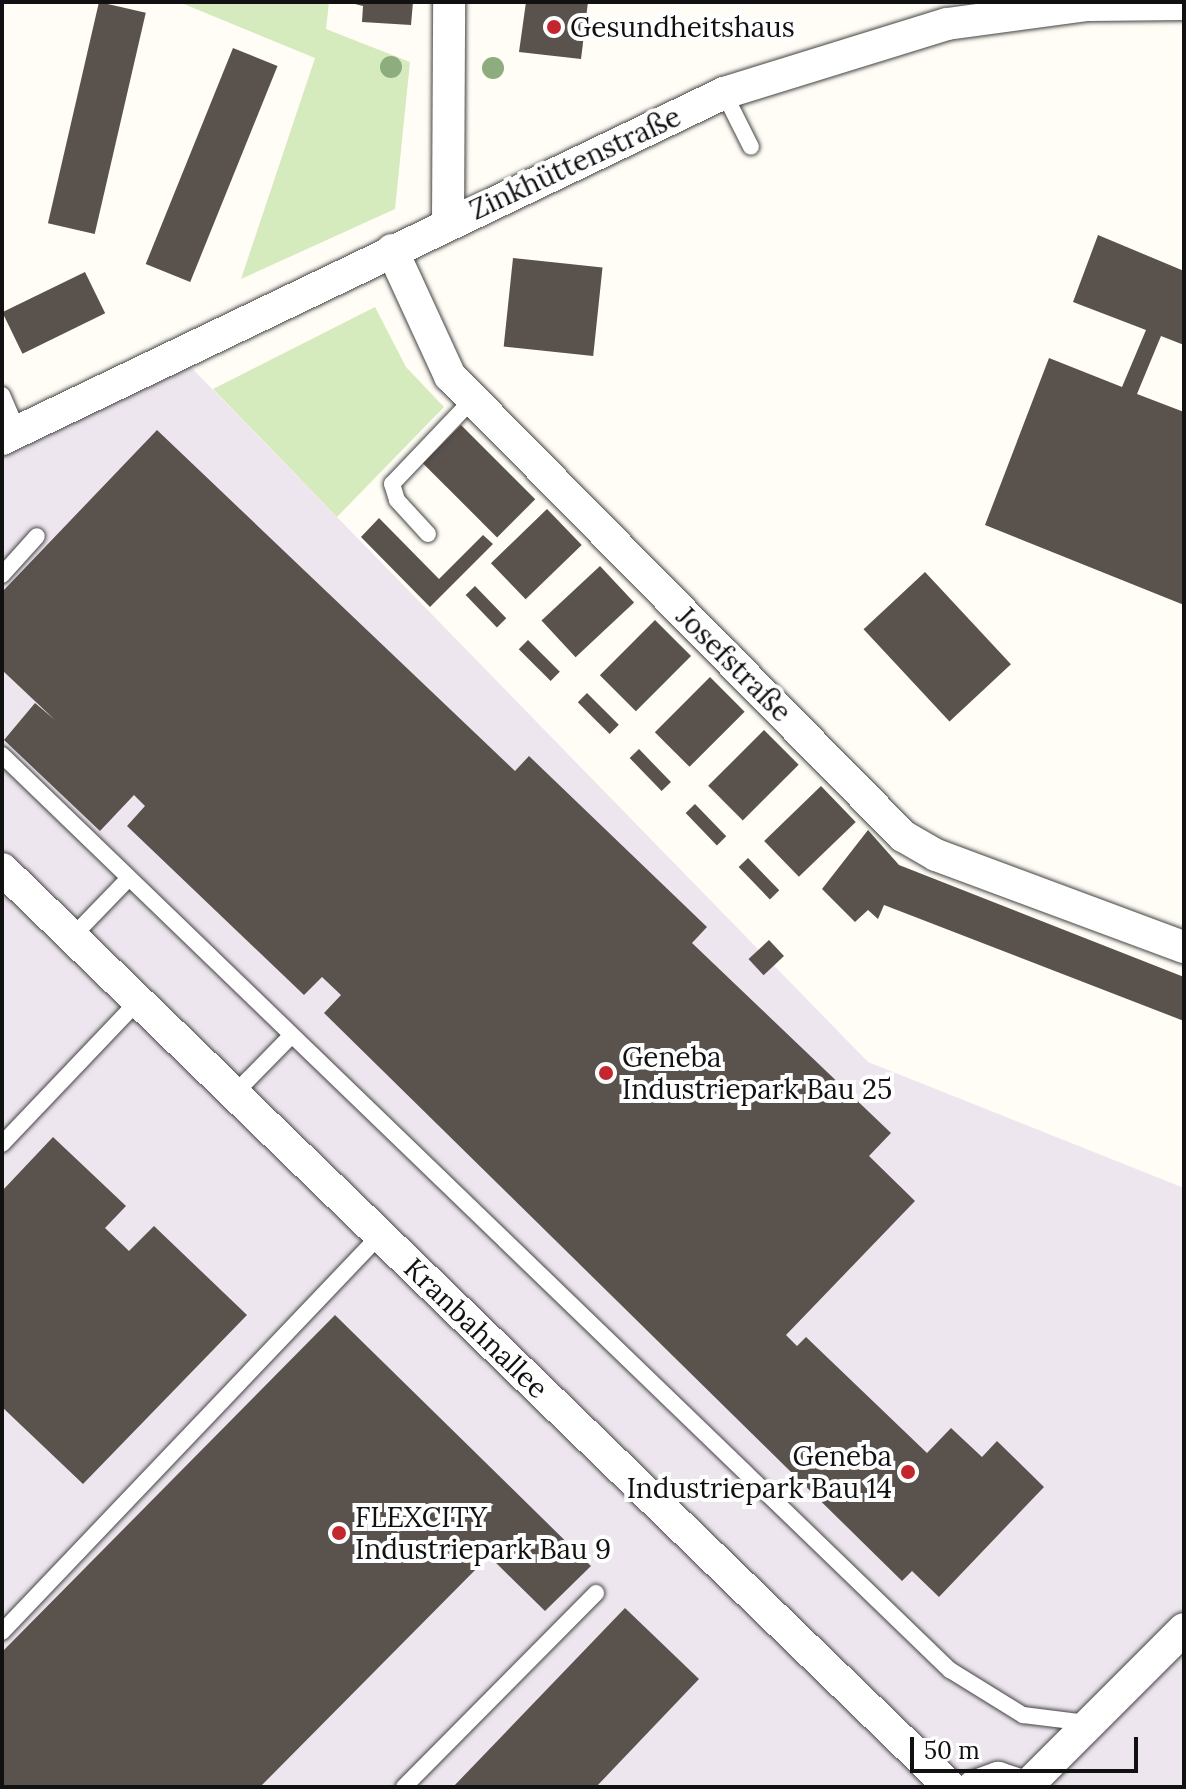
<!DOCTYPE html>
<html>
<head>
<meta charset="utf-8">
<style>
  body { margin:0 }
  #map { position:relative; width:1186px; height:1789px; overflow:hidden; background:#fffdf5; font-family:Lora,serif }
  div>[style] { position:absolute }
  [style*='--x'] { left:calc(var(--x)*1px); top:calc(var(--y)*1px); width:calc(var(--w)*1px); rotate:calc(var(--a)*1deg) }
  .industrial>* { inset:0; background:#eee6ef }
  .green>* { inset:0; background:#d5ebbd }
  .building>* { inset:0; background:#5a524d; transform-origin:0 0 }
  .roads { filter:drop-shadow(0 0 2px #444) drop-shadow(0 0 2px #444) }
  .service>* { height:16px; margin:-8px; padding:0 8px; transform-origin:8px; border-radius:8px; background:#fff }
  .minor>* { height:32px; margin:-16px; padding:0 16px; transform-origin:16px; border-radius:16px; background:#fff }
  .trees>* { width:22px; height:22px; margin:-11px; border-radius:50%; background:#8dad7f }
  .dots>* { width:22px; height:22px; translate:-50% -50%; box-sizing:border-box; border:4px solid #fff; border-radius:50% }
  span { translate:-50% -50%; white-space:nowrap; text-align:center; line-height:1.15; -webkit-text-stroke:8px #fff; paint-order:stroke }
  .poi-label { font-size:28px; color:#111 }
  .left { translate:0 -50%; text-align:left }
  .right { translate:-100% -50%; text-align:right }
  .street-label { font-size:28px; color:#111 }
  .frame { position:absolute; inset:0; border:4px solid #111; pointer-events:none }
  .scale { position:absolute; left:910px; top:1737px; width:228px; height:36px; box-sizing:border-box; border:4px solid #111; border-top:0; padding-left:10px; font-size:24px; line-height:28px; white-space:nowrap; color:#111; -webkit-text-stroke:6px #fff; paint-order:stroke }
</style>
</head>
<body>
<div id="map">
  <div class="industrial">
    <div style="clip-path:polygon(182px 358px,868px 1062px,1184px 1188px,1184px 1787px,2px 1787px,2px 454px)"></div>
  </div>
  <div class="green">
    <div style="clip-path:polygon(179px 2px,329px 2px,326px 29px,410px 62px,395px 209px,241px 279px,315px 58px)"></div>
    <div style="clip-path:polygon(375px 307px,406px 367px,444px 407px,337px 517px,213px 389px)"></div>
  </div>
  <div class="building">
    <div style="left:99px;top:2px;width:48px;height:227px;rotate:13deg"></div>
    <div style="clip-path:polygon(347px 2px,413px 2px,411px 25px,362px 22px,363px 6px)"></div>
    <div style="clip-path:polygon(526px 2px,588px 2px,581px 59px,519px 52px)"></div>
    <div style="left:233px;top:48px;width:48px;height:233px;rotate:22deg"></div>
    <div style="clip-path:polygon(1098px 235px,1184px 271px,1184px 345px,1161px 336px,1137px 394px,1184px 412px,1184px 605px,985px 525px,1049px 358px,1122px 387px,1146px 330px,1073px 302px)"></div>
    <div style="left:513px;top:258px;width:90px;height:89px;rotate:6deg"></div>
    <div style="left:85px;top:272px;width:46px;height:92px;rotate:64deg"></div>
    <div style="left:461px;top:425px;width:105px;height:54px;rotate:45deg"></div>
    <div style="clip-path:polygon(157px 430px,515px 771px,529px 756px,707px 927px,692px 943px,891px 1133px,869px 1156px,915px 1201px,786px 1335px,797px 1346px,806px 1337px,927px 1453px,951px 1428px,982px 1457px,997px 1441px,1044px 1487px,939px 1597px,912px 1571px,902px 1581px,324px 1013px,341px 995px,322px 977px,304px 995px,127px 826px,145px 806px,134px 795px,100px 831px,4px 740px,35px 703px,55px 720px,2px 670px,2px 592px)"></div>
    <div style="left:547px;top:509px;width:50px;height:78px;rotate:46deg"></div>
    <div style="clip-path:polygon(379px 518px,439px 579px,483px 535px,493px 544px,430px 607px,361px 537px)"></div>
    <div style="left:600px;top:566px;width:50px;height:80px;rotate:47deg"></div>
    <div style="left:925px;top:572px;width:126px;height:84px;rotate:47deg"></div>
    <div style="left:475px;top:586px;width:45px;height:13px;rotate:46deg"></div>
    <div style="left:655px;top:620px;width:51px;height:78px;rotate:45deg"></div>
    <div style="left:528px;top:640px;width:45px;height:13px;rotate:45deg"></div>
    <div style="left:710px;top:677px;width:49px;height:78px;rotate:45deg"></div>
    <div style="left:587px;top:693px;width:45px;height:13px;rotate:45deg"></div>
    <div style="left:764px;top:730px;width:49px;height:79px;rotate:45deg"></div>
    <div style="left:639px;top:749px;width:46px;height:13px;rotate:46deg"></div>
    <div style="left:821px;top:786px;width:50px;height:79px;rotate:46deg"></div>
    <div style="left:695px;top:804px;width:45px;height:13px;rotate:46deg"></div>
    <div style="clip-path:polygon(868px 830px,899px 865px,1184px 977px,1184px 1021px,884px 905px,878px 919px,868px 910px,855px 922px,822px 889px)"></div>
    <div style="left:748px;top:858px;width:45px;height:13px;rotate:46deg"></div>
    <div style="left:769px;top:940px;width:22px;height:28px;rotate:47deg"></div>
    <div style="clip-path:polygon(53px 1137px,126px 1206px,105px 1228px,129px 1251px,154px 1226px,247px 1315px,83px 1484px,2px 1407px,2px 1191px)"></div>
    <div style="clip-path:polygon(335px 1315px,591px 1566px,545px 1611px,489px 1556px,260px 1787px,2px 1787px,2px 1652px)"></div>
    <div style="clip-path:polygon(625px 1608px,699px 1679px,596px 1787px,453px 1787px)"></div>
  </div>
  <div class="roads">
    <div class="service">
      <div style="--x:724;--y:93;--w:60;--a:63.4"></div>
      <div style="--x:2;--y:395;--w:40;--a:66.6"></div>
      <div style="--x:428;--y:534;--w:46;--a:-132.4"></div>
      <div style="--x:397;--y:500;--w:17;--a:-107"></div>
      <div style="--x:392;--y:484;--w:117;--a:-46.4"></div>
      <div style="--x:2;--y:575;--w:52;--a:-48.1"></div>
      <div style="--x:2;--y:755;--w:1318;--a:43.99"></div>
      <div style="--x:950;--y:1670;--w:86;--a:31.7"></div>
      <div style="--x:1023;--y:1715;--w:64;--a:7.1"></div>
      <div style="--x:72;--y:937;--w:81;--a:-46"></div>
      <div style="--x:234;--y:1094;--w:81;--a:-45.5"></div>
      <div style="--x:2;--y:1144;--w:197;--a:-46.4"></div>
      <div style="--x:2;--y:1632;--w:548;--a:-46.4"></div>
      <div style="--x:404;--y:1787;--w:273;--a:-45.3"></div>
    </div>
    <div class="minor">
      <div style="--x:448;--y:222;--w:220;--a:-89.7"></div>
      <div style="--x:392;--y:250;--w:139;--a:65.3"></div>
      <div style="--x:450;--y:376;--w:646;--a:45.44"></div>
      <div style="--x:903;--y:836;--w:38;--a:30"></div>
      <div style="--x:936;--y:855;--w:265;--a:20.4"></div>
      <div style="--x:2;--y:439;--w:801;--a:-25.6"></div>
      <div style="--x:724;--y:93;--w:233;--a:-17.2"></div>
      <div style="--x:947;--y:24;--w:142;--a:-7.7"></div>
      <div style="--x:1088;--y:5;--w:96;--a:-0.6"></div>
      <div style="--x:2;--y:869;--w:1320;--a:44.08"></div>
      <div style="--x:973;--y:1787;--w:27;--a:-20"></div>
      <div style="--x:998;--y:1778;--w:29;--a:18"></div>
      <div style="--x:1026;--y:1787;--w:223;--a:-45"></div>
    </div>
  </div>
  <div class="trees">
    <div style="left:391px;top:67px"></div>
    <div style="left:493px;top:68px"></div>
  </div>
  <div class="dots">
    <div style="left:554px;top:27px;background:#c4262e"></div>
    <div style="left:606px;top:1073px;background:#c4262e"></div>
    <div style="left:908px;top:1472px;background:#c4262e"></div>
    <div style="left:339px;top:1533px;background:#c4262e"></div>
  </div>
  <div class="poi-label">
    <span class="left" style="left:570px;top:27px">Gesundheitshaus</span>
    <span class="left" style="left:622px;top:1073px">Geneba<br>Industriepark Bau 25</span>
    <span class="right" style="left:892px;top:1472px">Geneba<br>Industriepark Bau 14</span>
    <span class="left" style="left:355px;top:1533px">FLEXCITY<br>Industriepark Bau 9</span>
  </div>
  <div class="street-label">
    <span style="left:575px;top:163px;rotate:-25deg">Zinkhüttenstraße</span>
    <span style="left:734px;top:664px;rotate:45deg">Josefstraße</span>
    <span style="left:476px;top:1328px;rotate:44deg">Kranbahnallee</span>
  </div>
  <div class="frame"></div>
  <div class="scale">50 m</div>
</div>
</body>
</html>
